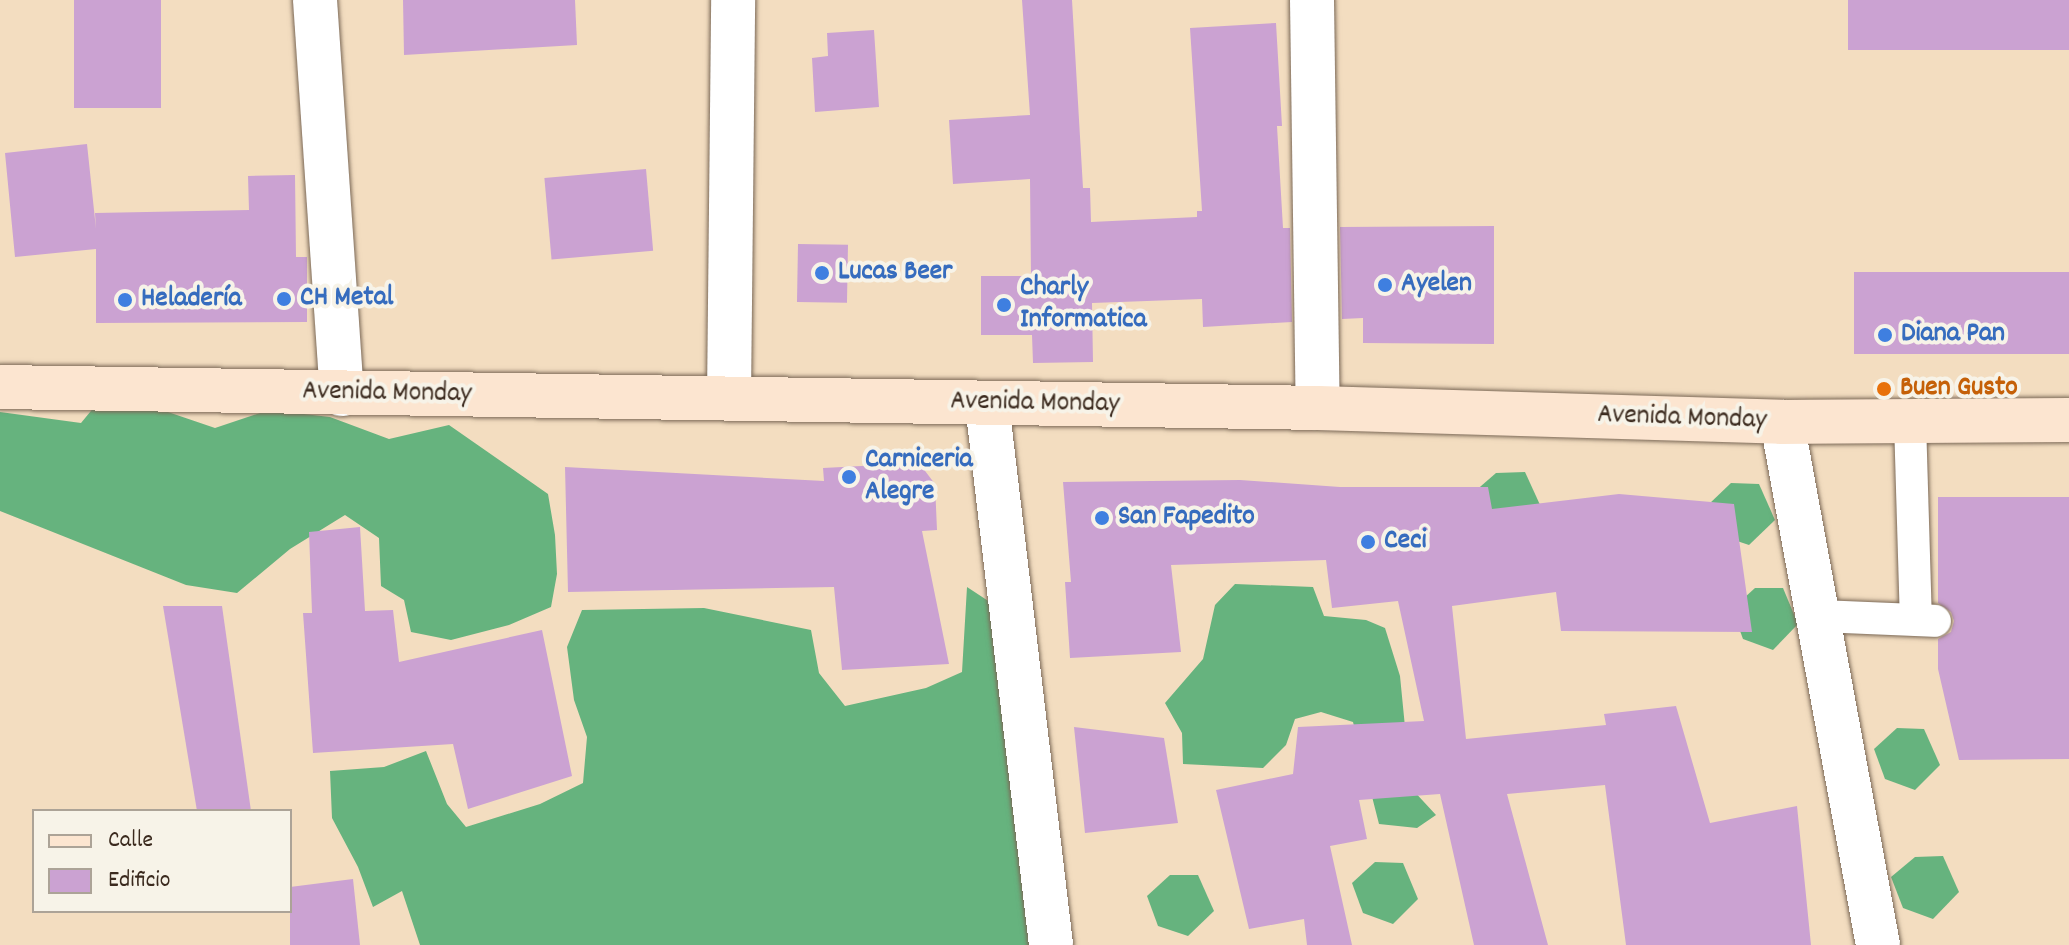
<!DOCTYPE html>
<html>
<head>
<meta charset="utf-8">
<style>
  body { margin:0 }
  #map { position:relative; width:2069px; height:945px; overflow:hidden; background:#f3ddc0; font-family:Dekko,sans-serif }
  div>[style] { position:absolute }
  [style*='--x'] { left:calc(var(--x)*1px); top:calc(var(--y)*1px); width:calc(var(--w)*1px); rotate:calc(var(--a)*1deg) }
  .forest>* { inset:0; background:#66b37e }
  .building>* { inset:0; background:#cba2d2; transform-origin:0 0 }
  .roads { filter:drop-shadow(0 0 2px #7b6957) drop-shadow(0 0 2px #7b6957) }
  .service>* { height:32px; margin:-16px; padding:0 16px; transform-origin:16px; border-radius:16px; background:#fff }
  .minor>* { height:44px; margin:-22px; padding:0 22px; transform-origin:22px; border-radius:22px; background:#fff }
  .secondary>* { height:44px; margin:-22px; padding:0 22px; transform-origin:22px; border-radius:22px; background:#fce5d0 }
  .dots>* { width:22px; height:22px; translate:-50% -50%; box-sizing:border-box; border:4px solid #f7f3e8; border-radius:50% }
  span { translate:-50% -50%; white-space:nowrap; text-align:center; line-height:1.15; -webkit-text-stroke:8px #f7f3e8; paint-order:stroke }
  .shop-label { font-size:28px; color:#366cbe; font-weight:700 }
  .left { translate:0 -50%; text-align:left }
  .food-label { font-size:28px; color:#c56008; font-weight:700 }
  .street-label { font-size:28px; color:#3b2a1e }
  .legend { position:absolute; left:32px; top:809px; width:260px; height:104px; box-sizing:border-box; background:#f7f3e8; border:2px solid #aca397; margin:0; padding:10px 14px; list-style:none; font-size:24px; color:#3b2a1e }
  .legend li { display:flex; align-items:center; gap:16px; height:40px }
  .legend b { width:40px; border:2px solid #aca397 }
</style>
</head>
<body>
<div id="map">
  <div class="forest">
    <div style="clip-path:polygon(95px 406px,168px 412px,215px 428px,269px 410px,330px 417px,389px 439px,449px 425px,548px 494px,555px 535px,557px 574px,551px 607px,509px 625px,451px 640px,411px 632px,404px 600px,381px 586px,379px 538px,345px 515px,290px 549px,237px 593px,186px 585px,0 511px,0 412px,81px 423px)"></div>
    <div style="clip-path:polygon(1525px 472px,1541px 507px,1515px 535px,1473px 493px,1496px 473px)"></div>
    <div style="clip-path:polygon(1731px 483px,1759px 484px,1775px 520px,1749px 545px,1719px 535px,1708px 505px)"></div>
    <div style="clip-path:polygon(1235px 584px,1313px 587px,1324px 616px,1366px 620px,1385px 628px,1400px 676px,1411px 788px,1436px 815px,1417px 828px,1379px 824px,1353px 722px,1321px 712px,1295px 719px,1286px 745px,1263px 768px,1183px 764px,1182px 733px,1165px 703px,1203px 659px,1215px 605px)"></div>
    <div style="clip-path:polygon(967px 587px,1002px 610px,1033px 945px,420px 945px,402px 891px,373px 907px,358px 867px,332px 818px,330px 771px,384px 767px,426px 751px,447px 804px,466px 827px,540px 804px,583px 783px,587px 737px,574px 700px,567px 647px,582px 610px,704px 608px,811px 630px,819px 673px,845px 706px,926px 688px,962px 672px)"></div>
    <div style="clip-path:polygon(1755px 588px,1783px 588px,1798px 624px,1773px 650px,1743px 639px,1732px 609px)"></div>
    <div style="clip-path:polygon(1897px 728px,1924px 729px,1940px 765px,1915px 790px,1885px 779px,1874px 749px)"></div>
    <div style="clip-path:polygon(1943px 856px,1959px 892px,1933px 919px,1903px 908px,1891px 877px,1915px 857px)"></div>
    <div style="clip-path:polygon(1375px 862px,1403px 863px,1418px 899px,1393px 924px,1363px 913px,1352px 883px)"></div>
    <div style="clip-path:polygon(1170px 875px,1198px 875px,1214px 911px,1188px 936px,1158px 926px,1147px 896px)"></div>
  </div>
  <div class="building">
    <div style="left:74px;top:0;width:87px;height:108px"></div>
    <div style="clip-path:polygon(403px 0,575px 0,577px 45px,404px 55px)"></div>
    <div style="clip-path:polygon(1022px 0,1072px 0,1083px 188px,1090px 188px,1091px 222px,1197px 217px,1197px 211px,1202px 211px,1190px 28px,1276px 23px,1282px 126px,1277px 126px,1283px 228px,1290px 228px,1292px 322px,1203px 327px,1202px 299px,1092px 303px,1093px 362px,1033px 363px,1032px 335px,981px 335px,981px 276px,1031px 276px,1030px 179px,953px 184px,949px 120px,1030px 115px)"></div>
    <div style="left:1848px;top:0;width:221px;height:50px"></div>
    <div style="clip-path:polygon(874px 30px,879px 107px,815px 112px,812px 58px,828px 56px,827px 33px)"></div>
    <div style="clip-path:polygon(87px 144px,96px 229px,95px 213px,249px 210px,248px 176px,295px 175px,296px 257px,307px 257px,307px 322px,96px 323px,96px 249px,15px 257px,5px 153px)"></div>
    <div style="left:646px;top:169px;width:82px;height:102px;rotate:85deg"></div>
    <div style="clip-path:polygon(1494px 226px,1494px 344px,1363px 343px,1363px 318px,1342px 319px,1340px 227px)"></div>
    <div style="left:798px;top:244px;width:50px;height:58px;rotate:1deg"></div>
    <div style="left:2069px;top:272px;width:82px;height:215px;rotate:90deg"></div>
    <div style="clip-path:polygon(919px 463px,935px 484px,937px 530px,922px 531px,949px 664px,842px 670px,834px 587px,568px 592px,565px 467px,824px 481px,823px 468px)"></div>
    <div style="clip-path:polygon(1240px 480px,1340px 487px,1488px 487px,1492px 509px,1619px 494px,1734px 504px,1752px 632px,1561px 631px,1556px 592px,1452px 606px,1466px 739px,1606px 725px,1604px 714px,1676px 706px,1710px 823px,1797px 806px,1811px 945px,1626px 945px,1605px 785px,1507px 794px,1548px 945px,1474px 945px,1440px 794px,1359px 800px,1367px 839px,1330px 846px,1352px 945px,1307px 945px,1304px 919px,1249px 929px,1216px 790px,1293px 774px,1298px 727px,1424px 721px,1398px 601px,1332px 608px,1326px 560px,1171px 565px,1181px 652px,1070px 658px,1065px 582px,1071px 582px,1063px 482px)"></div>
    <div style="clip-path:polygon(1938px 497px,2069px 497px,2069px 759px,1959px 760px,1938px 669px,1938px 639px,1951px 632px,1954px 621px,1951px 612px,1938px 603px)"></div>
    <div style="clip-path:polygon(360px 527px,365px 611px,393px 610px,399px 662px,542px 630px,572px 776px,468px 809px,453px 744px,313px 753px,303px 613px,312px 613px,309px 532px)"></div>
    <div style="clip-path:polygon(163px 606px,222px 606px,251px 811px,197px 811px)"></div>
    <div style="clip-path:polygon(1074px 727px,1164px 738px,1178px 823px,1085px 833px)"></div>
    <div style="clip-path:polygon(353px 879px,360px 945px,290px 945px,290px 887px)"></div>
  </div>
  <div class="roads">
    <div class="service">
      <div style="--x:1910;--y:421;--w:198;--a:88.3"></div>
      <div style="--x:1818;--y:616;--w:117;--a:2.4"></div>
    </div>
    <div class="minor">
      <div style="--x:315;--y:0;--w:395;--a:86.1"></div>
      <div style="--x:1312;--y:0;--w:408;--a:89.2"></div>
      <div style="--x:729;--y:398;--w:398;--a:-89.4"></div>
      <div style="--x:987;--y:404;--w:545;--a:83.25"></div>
      <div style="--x:1782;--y:422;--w:532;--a:79.6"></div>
    </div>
    <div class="secondary">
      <div style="--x:0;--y:387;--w:1318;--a:0.91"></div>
      <div style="--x:1318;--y:408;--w:464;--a:1.7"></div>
      <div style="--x:1782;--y:422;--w:287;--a:-0.4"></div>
    </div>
  </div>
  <div class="dots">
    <div style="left:822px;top:273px;background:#3f7fe0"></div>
    <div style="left:1385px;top:285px;background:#3f7fe0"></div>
    <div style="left:284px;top:299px;background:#3f7fe0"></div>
    <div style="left:125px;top:300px;background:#3f7fe0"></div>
    <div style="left:1004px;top:305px;background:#3f7fe0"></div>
    <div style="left:1885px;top:335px;background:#3f7fe0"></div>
    <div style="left:1884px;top:389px;background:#e8710a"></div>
    <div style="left:849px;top:477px;background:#3f7fe0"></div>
    <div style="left:1102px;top:518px;background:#3f7fe0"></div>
    <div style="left:1368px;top:542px;background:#3f7fe0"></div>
  </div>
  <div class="shop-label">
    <span class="left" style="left:838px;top:273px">Lucas Beer</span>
    <span class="left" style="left:1401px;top:285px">Ayelen</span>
    <span class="left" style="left:1020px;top:305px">Charly<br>Informatica</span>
    <span class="left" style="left:300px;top:299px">CH Metal</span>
    <span class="left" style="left:141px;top:300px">Heladería</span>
    <span class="left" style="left:1901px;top:335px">Diana Pan</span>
    <span class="left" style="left:865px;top:477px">Carniceria<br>Alegre</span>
    <span class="left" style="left:1118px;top:518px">San Fapedito</span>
    <span class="left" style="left:1384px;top:542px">Ceci</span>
  </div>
  <div class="food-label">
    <span class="left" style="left:1900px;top:389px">Buen Gusto</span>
  </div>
  <div class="street-label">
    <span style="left:387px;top:394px;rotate:1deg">Avenida Monday</span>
    <span style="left:1035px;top:404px;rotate:1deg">Avenida Monday</span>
    <span style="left:1682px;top:419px;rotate:2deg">Avenida Monday</span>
  </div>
  <ul class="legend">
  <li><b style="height:10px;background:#fce5d0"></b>Calle</li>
  <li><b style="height:22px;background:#cba2d2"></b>Edificio</li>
  </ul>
</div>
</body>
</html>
